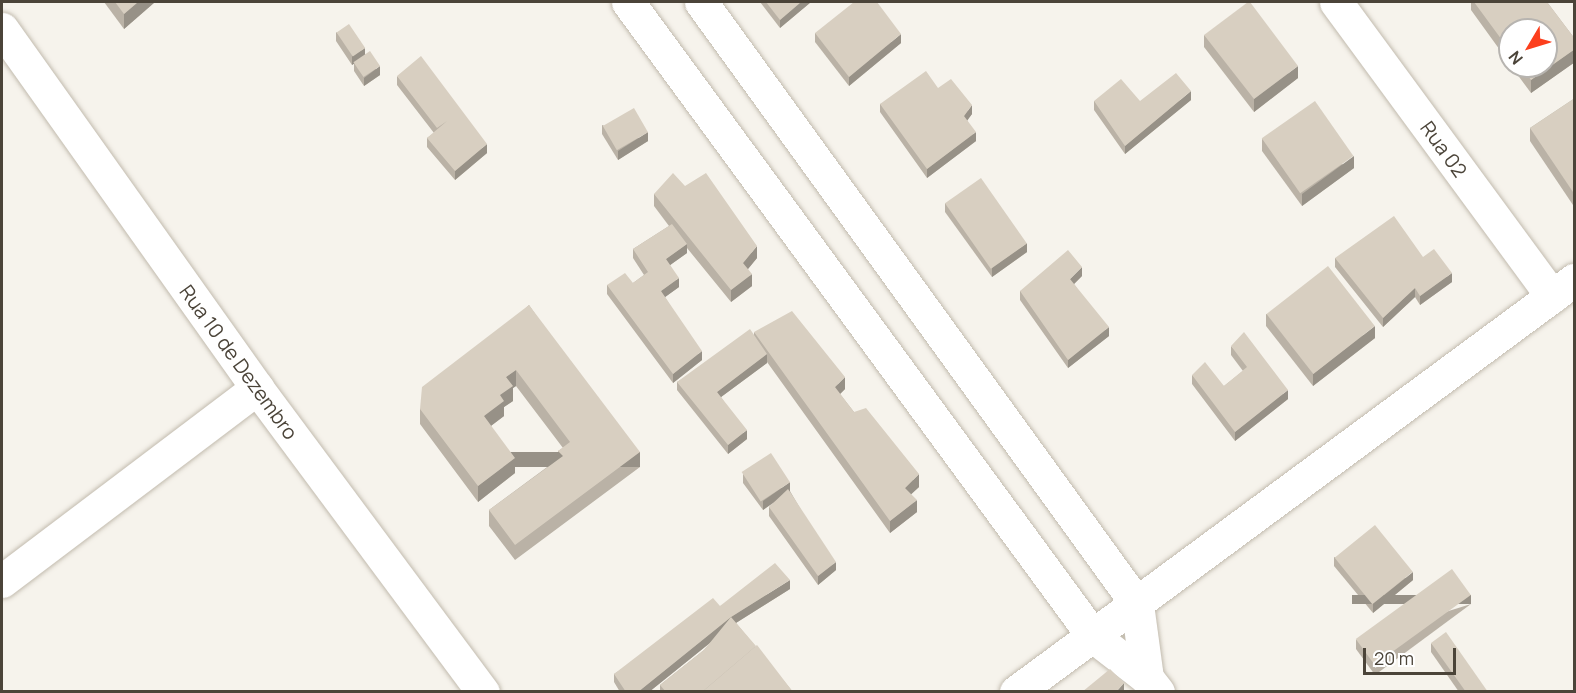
<!DOCTYPE html>
<html>
<head>
<meta charset="utf-8">
<style>
  body { margin:0 }
  #map { position:relative; width:1576px; height:693px; overflow:hidden; background:#f6f3ec; font-family:Manrope,sans-serif }
  div>[style] { position:absolute }
  [style*='--x'] { left:calc(var(--x)*1px); top:calc(var(--y)*1px); width:calc(var(--w)*1px); rotate:calc(var(--a)*1deg) }
  .roads { filter:drop-shadow(0 0 2px #c2bbae) drop-shadow(0 0 2px #c2bbae) }
  .minor>* { height:33px; margin:-16.5px; padding:0 16.5px; transform-origin:16.5px; border-radius:16.5px; background:#fff }
  .wall>* { inset:0; background:#bab2a6 }
  .shaded-wall>* { inset:0; background:#979187; transform-origin:0 0 }
  .building>* { inset:0; background:#d8cfc1; transform-origin:0 0 }
  span { translate:-50% -50%; white-space:nowrap; text-align:center; line-height:1.15; -webkit-text-stroke:5px #fff; paint-order:stroke }
  .street-label { font-size:20px; color:#4b4439 }
  .frame { position:absolute; inset:0; border:3px solid #4b4439; pointer-events:none }
  .north { position:absolute; left:1498px; top:18px; width:60px; height:60px; box-sizing:border-box; background:#fff; border:2px solid #b7b4b0; border-radius:50%; rotate:232deg; font-size:16px; font-weight:700; line-height:24px; text-align:center; color:#4b4439 }
  .north::after { content:''; display:block; margin:auto; width:21px; height:27px; background:#fc3f1d; clip-path:polygon(50% 0,100% 100%,50% 72%,0 100%) }
  .scale { position:absolute; left:1363px; top:648px; width:93px; height:27px; box-sizing:border-box; border:3px solid #4b4439; border-top:0; padding-left:8px; font-size:18px; line-height:21px; white-space:nowrap; color:#4b4439; -webkit-text-stroke:4px #fff; paint-order:stroke }
</style>
</head>
<body>
<div id="map">
  <div class="roads">
    <div class="minor">
      <div style="--x:628;--y:2;--w:786;--a:53.74"></div>
      <div style="--x:1093;--y:636;--w:68;--a:37.9"></div>
      <div style="--x:1147;--y:678;--w:18;--a:52"></div>
      <div style="--x:701;--y:2;--w:743;--a:54.09"></div>
      <div style="--x:1137;--y:604;--w:75;--a:82.3"></div>
      <div style="--x:1336;--y:2;--w:365;--a:53.7"></div>
      <div style="--x:2;--y:29;--w:440;--a:54.6"></div>
      <div style="--x:257;--y:388;--w:379;--a:53.4"></div>
      <div style="--x:2;--y:581;--w:320;--a:-37.1"></div>
      <div style="--x:1016;--y:692;--w:694;--a:-36.44"></div>
    </div>
  </div>
  <div class="wall">
    <div style="clip-path:polygon(104px 2px,155px 2px,124px 29px)"></div>
    <div style="clip-path:polygon(760px 2px,811px 2px,780px 28px)"></div>
    <div style="clip-path:polygon(1471px 2px,1547px 2px,1575px 39px,1575px 62px,1531px 93px,1511px 66px,1546px 66px,1510px 30px,1510px 64px,1471px 10px)"></div>
    <div style="clip-path:polygon(336px 32px,365px 54px,380px 75px,364px 86px,354px 71px,354px 63px,352px 65px,336px 41px)"></div>
    <div style="clip-path:polygon(815px 33px,901px 43px,849px 86px,815px 42px)"></div>
    <div style="clip-path:polygon(1204px 35px,1298px 78px,1254px 112px,1204px 47px)"></div>
    <div style="clip-path:polygon(397px 76px,487px 153px,455px 180px,427px 147px,427px 138px,434px 133px,397px 85px)"></div>
    <div style="clip-path:polygon(938px 88px,972px 114px,967px 120px,976px 141px,927px 178px,880px 112px,880px 104px)"></div>
    <div style="clip-path:polygon(1575px 98px,1575px 208px,1530px 141px,1530px 128px)"></div>
    <div style="clip-path:polygon(1191px 100px,1125px 154px,1094px 110px,1094px 101px,1140px 101px)"></div>
    <div style="clip-path:polygon(602px 125px,648px 141px,618px 160px,602px 134px)"></div>
    <div style="clip-path:polygon(1262px 139px,1354px 168px,1302px 206px,1262px 151px)"></div>
    <div style="clip-path:polygon(685px 186px,757px 258px,748px 269px,752px 286px,731px 302px,687px 248px,687px 253px,670px 265px,679px 287px,665px 297px,702px 360px,673px 383px,607px 294px,607px 285px,633px 283px,644px 275px,633px 258px,633px 249px,669px 226px,654px 206px,654px 194px)"></div>
    <div style="clip-path:polygon(945px 203px,1027px 252px,992px 277px,945px 212px)"></div>
    <div style="clip-path:polygon(1423px 257px,1452px 282px,1420px 305px,1415px 297px,1383px 327px,1335px 267px,1335px 258px)"></div>
    <div style="clip-path:polygon(1082px 276px,1074px 284px,1109px 336px,1068px 368px,1020px 300px,1020px 291px)"></div>
    <div style="clip-path:polygon(529px 305px,640px 467px,515px 560px,489px 526px,489px 510px,558px 459px,558px 451px,563px 448px,516px 386px,513px 388px,513px 401px,504px 407px,504px 416px,491px 426px,515px 473px,478px 502px,420px 424px,420px 409px)"></div>
    <div style="clip-path:polygon(1266px 314px,1375px 338px,1313px 386px,1266px 326px)"></div>
    <div style="clip-path:polygon(754px 332px,845px 389px,840px 394px,854px 412px,919px 487px,911px 494px,917px 512px,890px 533px,767px 362px,767px 363px,721px 397px,747px 439px,728px 454px,677px 390px,677px 382px,754px 336px)"></div>
    <div style="clip-path:polygon(1231px 346px,1288px 399px,1235px 441px,1192px 384px,1192px 375px,1224px 386px,1243px 371px,1231px 355px)"></div>
    <div style="clip-path:polygon(743px 474px,790px 491px,836px 570px,818px 585px,769px 516px,769px 507px,774px 502px,763px 510px,743px 483px)"></div>
    <div style="clip-path:polygon(1334px 557px,1413px 580px,1373px 613px,1334px 566px)"></div>
    <div style="clip-path:polygon(790px 589px,736px 623px,793px 692px,660px 692px,660px 685px,704px 650px,711px 642px,649px 692px,620px 692px,614px 682px,614px 674px,720px 606px)"></div>
    <div style="clip-path:polygon(1471px 604px,1375px 675px,1356px 649px,1356px 640px)"></div>
    <div style="clip-path:polygon(1431px 643px,1488px 692px,1459px 692px,1431px 652px)"></div>
  </div>
  <div class="shaded-wall">
    <div style="clip-path:polygon(138px 2px,155px 2px,124px 29px,124px 14px)"></div>
    <div style="clip-path:polygon(801px 2px,811px 2px,780px 28px,780px 20px)"></div>
    <div style="clip-path:polygon(901px 34px,901px 43px,849px 86px,849px 77px)"></div>
    <div style="clip-path:polygon(365px 48px,365px 57px,352px 65px,352px 56px)"></div>
    <div style="clip-path:polygon(1575px 49px,1575px 62px,1531px 93px,1531px 80px)"></div>
    <div style="clip-path:polygon(380px 66px,380px 75px,364px 86px,364px 78px)"></div>
    <div style="clip-path:polygon(1298px 66px,1298px 78px,1254px 112px,1254px 99px)"></div>
    <div style="clip-path:polygon(1191px 91px,1191px 100px,1125px 154px,1125px 146px)"></div>
    <div style="clip-path:polygon(972px 105px,972px 114px,964px 125px,964px 116px)"></div>
    <div style="clip-path:polygon(648px 132px,648px 141px,618px 160px,618px 151px)"></div>
    <div style="clip-path:polygon(976px 132px,976px 141px,927px 178px,927px 169px)"></div>
    <div style="clip-path:polygon(487px 144px,487px 153px,455px 180px,455px 171px)"></div>
    <div style="clip-path:polygon(1354px 156px,1354px 168px,1302px 206px,1302px 194px)"></div>
    <div style="clip-path:polygon(1027px 243px,1027px 252px,992px 277px,992px 268px)"></div>
    <div style="clip-path:polygon(687px 244px,687px 253px,666px 268px,666px 259px)"></div>
    <div style="clip-path:polygon(757px 246px,757px 258px,743px 275px,743px 263px)"></div>
    <div style="clip-path:polygon(1082px 267px,1082px 276px,1070px 288px,1070px 279px)"></div>
    <div style="clip-path:polygon(1452px 273px,1452px 282px,1420px 305px,1420px 296px)"></div>
    <div style="clip-path:polygon(752px 274px,752px 286px,731px 302px,731px 290px)"></div>
    <div style="clip-path:polygon(679px 278px,679px 287px,661px 300px,661px 291px)"></div>
    <div style="clip-path:polygon(1415px 288px,1415px 297px,1383px 327px,1383px 318px)"></div>
    <div style="clip-path:polygon(1375px 326px,1375px 338px,1313px 386px,1313px 374px)"></div>
    <div style="clip-path:polygon(1109px 327px,1109px 336px,1068px 368px,1068px 360px)"></div>
    <div style="clip-path:polygon(702px 351px,702px 360px,673px 383px,673px 374px)"></div>
    <div style="clip-path:polygon(767px 354px,767px 363px,717px 400px,717px 392px)"></div>
    <div style="clip-path:polygon(516px 370px,516px 386px,513px 388px,513px 401px,504px 407px,504px 416px,484px 431px,484px 416px,500px 395px,506px 377px)"></div>
    <div style="clip-path:polygon(845px 377px,845px 389px,835px 399px,835px 387px)"></div>
    <div style="clip-path:polygon(1288px 390px,1288px 399px,1235px 441px,1235px 432px)"></div>
    <div style="clip-path:polygon(747px 430px,747px 439px,728px 454px,728px 445px)"></div>
    <div style="left:640px;top:452px;width:15px;height:156px;rotate:90deg"></div>
    <div style="clip-path:polygon(515px 458px,515px 473px,478px 502px,478px 486px)"></div>
    <div style="clip-path:polygon(919px 474px,919px 487px,905px 500px,905px 488px)"></div>
    <div style="clip-path:polygon(790px 482px,790px 491px,763px 510px,763px 501px)"></div>
    <div style="clip-path:polygon(917px 500px,917px 512px,890px 533px,890px 521px)"></div>
    <div style="clip-path:polygon(836px 562px,836px 570px,818px 585px,818px 576px)"></div>
    <div style="clip-path:polygon(1413px 572px,1413px 580px,1373px 613px,1373px 604px)"></div>
    <div style="clip-path:polygon(790px 580px,790px 589px,731px 626px,649px 692px,638px 692px,731px 617px)"></div>
    <div style="left:1471px;top:595px;width:9px;height:119px;rotate:90deg"></div>
    <div style="clip-path:polygon(1124px 683px,1124px 692px,1116px 692px)"></div>
  </div>
  <div class="building">
    <div style="clip-path:polygon(115px 2px,138px 2px,124px 14px)"></div>
    <div style="clip-path:polygon(766px 2px,801px 2px,780px 20px)"></div>
    <div style="clip-path:polygon(854px 2px,877px 2px,901px 34px,849px 77px,815px 33px)"></div>
    <div style="clip-path:polygon(1248px 2px,1250px 2px,1298px 66px,1254px 99px,1204px 35px)"></div>
    <div style="clip-path:polygon(1474px 2px,1547px 2px,1575px 39px,1575px 49px,1531px 80px,1521px 66px,1546px 66px,1546px 30px,1510px 30px,1510px 51px)"></div>
    <div style="left:349px;top:24px;width:29px;height:15px;rotate:56deg"></div>
    <div style="left:370px;top:51px;width:18px;height:20px;rotate:56deg"></div>
    <div style="clip-path:polygon(421px 56px,487px 144px,455px 171px,427px 138px,447px 121px,437px 128px,397px 76px)"></div>
    <div style="clip-path:polygon(926px 71px,938px 88px,951px 79px,972px 105px,964px 116px,976px 132px,927px 169px,880px 104px)"></div>
    <div style="clip-path:polygon(1176px 73px,1191px 91px,1125px 146px,1094px 101px,1121px 79px,1140px 101px)"></div>
    <div style="clip-path:polygon(1575px 98px,1575px 195px,1530px 128px)"></div>
    <div style="left:1315px;top:101px;width:67px;height:65px;rotate:55deg"></div>
    <div style="left:634px;top:108px;width:28px;height:36px;rotate:60deg"></div>
    <div style="clip-path:polygon(673px 173px,685px 186px,706px 173px,757px 246px,743px 263px,752px 274px,731px 290px,654px 194px)"></div>
    <div style="left:981px;top:178px;width:80px;height:44px;rotate:55deg"></div>
    <div style="clip-path:polygon(1394px 216px,1423px 257px,1434px 249px,1452px 273px,1420px 296px,1415px 288px,1383px 318px,1335px 258px)"></div>
    <div style="clip-path:polygon(672px 224px,687px 244px,666px 259px,679px 278px,661px 291px,702px 351px,673px 374px,607px 285px,625px 273px,633px 283px,648px 272px,633px 249px)"></div>
    <div style="clip-path:polygon(1068px 250px,1082px 267px,1070px 279px,1109px 327px,1068px 360px,1020px 291px)"></div>
    <div style="left:1328px;top:266px;width:76px;height:78px;rotate:52deg"></div>
    <div style="clip-path:polygon(529px 305px,640px 452px,515px 545px,489px 510px,563px 456px,558px 451px,570px 442px,516px 370px,506px 377px,513px 386px,500px 395px,504px 401px,484px 416px,515px 458px,478px 486px,420px 409px,422px 387px)"></div>
    <div style="clip-path:polygon(792px 311px,845px 377px,835px 387px,854px 412px,866px 408px,919px 474px,905px 488px,917px 500px,890px 521px,754px 332px)"></div>
    <div style="clip-path:polygon(750px 329px,767px 354px,717px 392px,747px 430px,728px 445px,677px 382px)"></div>
    <div style="clip-path:polygon(1244px 332px,1288px 390px,1235px 432px,1192px 375px,1205px 362px,1224px 386px,1247px 367px,1231px 346px)"></div>
    <div style="left:771px;top:453px;width:35px;height:35px;rotate:57deg"></div>
    <div style="clip-path:polygon(788px 489px,836px 562px,818px 576px,769px 507px)"></div>
    <div style="left:1375px;top:525px;width:60px;height:52px;rotate:51deg"></div>
    <div style="clip-path:polygon(775px 563px,790px 580px,731px 617px,638px 692px,626px 692px,614px 674px,713px 598px,720px 606px)"></div>
    <div style="left:1452px;top:569px;width:32px;height:119px;rotate:54deg"></div>
    <div style="clip-path:polygon(731px 617px,756px 646px,702px 692px,666px 692px,660px 685px,704px 650px)"></div>
    <div style="clip-path:polygon(1446px 632px,1488px 692px,1466px 692px,1431px 643px)"></div>
    <div style="clip-path:polygon(757px 645px,793px 692px,702px 692px)"></div>
    <div style="clip-path:polygon(1110px 669px,1124px 683px,1116px 692px,1082px 692px)"></div>
  </div>
  <div class="street-label">
    <span style="left:1444px;top:149px;rotate:54deg">Rua 02</span>
    <span style="left:239px;top:362px;rotate:54deg">Rua 10 de Dezembro</span>
  </div>
  <div class="frame"></div>
  <div class="north">N</div>
  <div class="scale">20 m</div>
</div>
</body>
</html>
